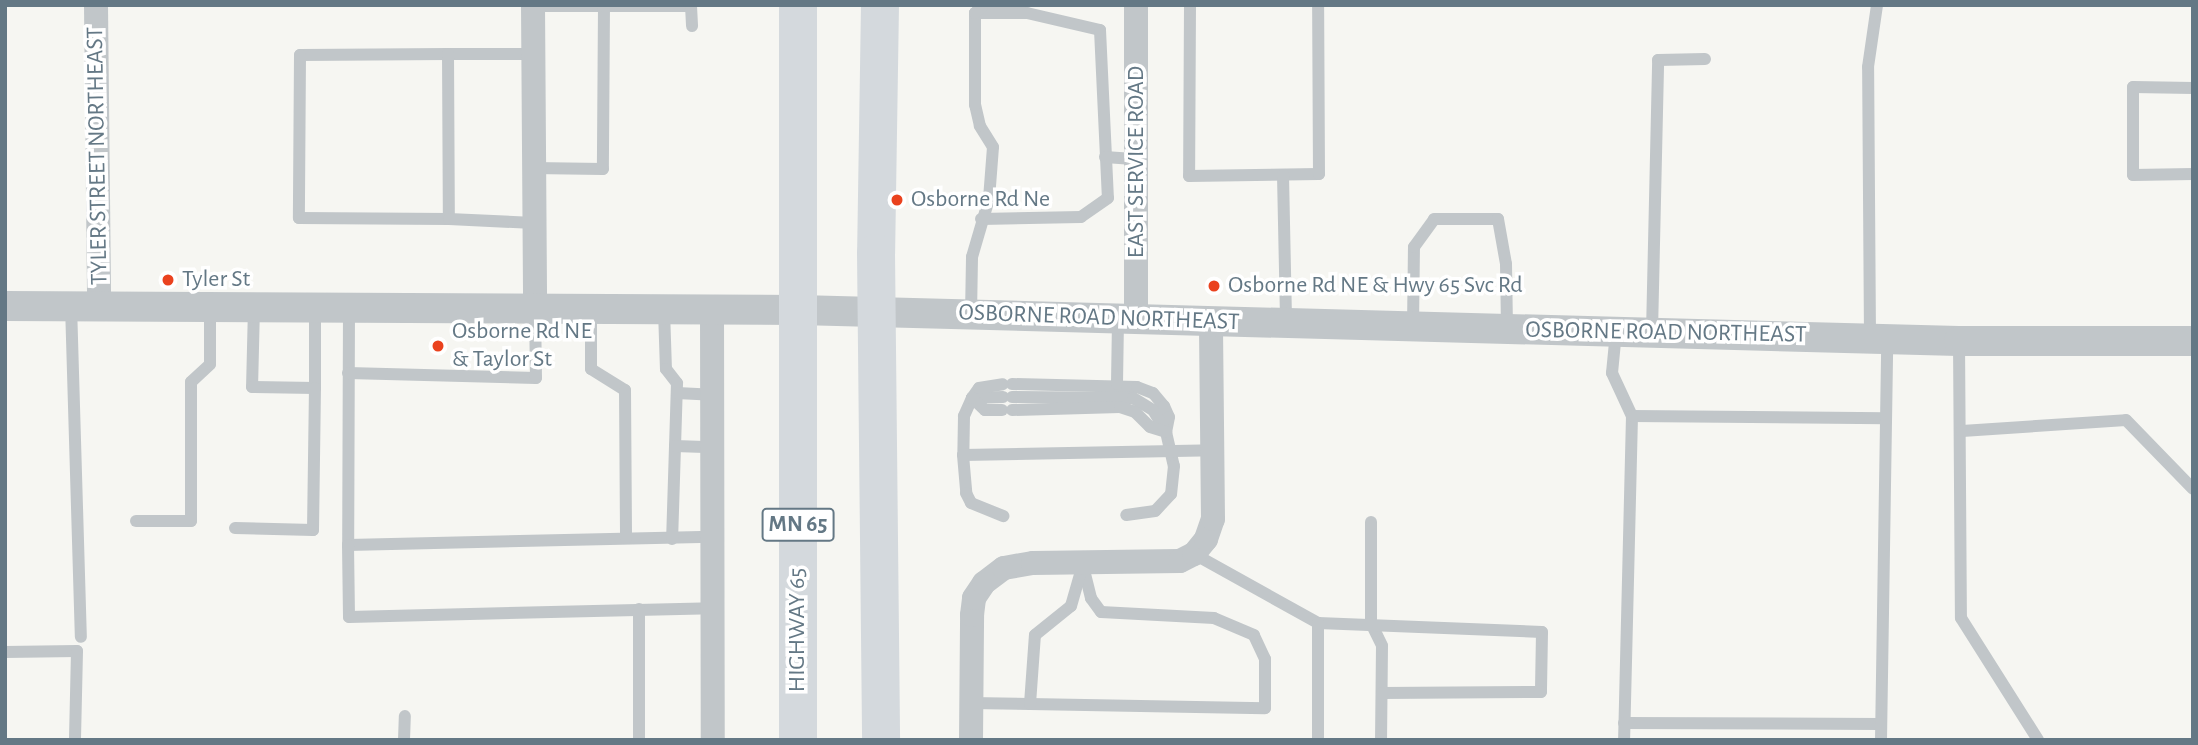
<!DOCTYPE html>
<html>
<head>
<meta charset="utf-8">
<style>
  body { margin:0 }
  #map { position:relative; width:2198px; height:745px; overflow:hidden; background:#f6f6f2; font-family:"Alegreya Sans",sans-serif }
  div>[style] { position:absolute }
  [style*='--x'] { left:calc(var(--x)*1px); top:calc(var(--y)*1px); width:calc(var(--w)*1px); rotate:calc(var(--a)*1deg) }
  .service>* { height:12px; margin:-6px; padding:0 6px; transform-origin:6px; border-radius:6px; background:#c1c6c9 }
  .minor>* { height:24px; margin:-12px; padding:0 12px; transform-origin:12px; border-radius:12px; background:#c1c6c9 }
  .tertiary>* { height:30px; margin:-15px; padding:0 15px; transform-origin:15px; border-radius:15px; background:#c1c6c9 }
  .trunk>* { height:38px; margin:-19px; padding:0 19px; transform-origin:19px; border-radius:19px; background:#d4d9dd }
  .dots>* { width:19px; height:19px; translate:-50% -50%; box-sizing:border-box; border:4px solid #fff; border-radius:50% }
  span { translate:-50% -50%; white-space:nowrap; text-align:center; line-height:1.15; -webkit-text-stroke:7px #fff; paint-order:stroke }
  .shield-label span { padding:2px 5px; background:#fff; border:2px solid; border-radius:5px; -webkit-text-stroke-width:0 }
  .shield-label { font-size:23px; color:#647885; font-weight:700 }
  .street-label { font-size:24px; color:#647885 }
  .poi-label { font-size:24px; color:#647885 }
  .left { translate:0 -50%; text-align:left }
  .frame { position:absolute; inset:0; border:7px solid #647885; pointer-events:none }
</style>
</head>
<body>
<div id="map">
  <div class="service">
    <div style="--x:1190;--y:5;--w:171;--a:90.3"></div>
    <div style="--x:1189;--y:176;--w:130;--a:-0.9"></div>
    <div style="--x:1319;--y:174;--w:169;--a:-90.3"></div>
    <div style="--x:533;--y:6;--w:71;--a:0"></div>
    <div style="--x:604;--y:6;--w:163;--a:90.4"></div>
    <div style="--x:603;--y:169;--w:70;--a:-179.2"></div>
    <div style="--x:604;--y:6;--w:87;--a:0"></div>
    <div style="--x:691;--y:6;--w:20;--a:87"></div>
    <div style="--x:975;--y:13;--w:52;--a:0"></div>
    <div style="--x:1027;--y:13;--w:75;--a:13.1"></div>
    <div style="--x:1100;--y:30;--w:168;--a:87.3"></div>
    <div style="--x:1108;--y:198;--w:33;--a:145"></div>
    <div style="--x:1081;--y:217;--w:100;--a:178.9"></div>
    <div style="--x:448;--y:54;--w:148;--a:179.6"></div>
    <div style="--x:300;--y:55;--w:163;--a:90.4"></div>
    <div style="--x:299;--y:218;--w:150;--a:0.4"></div>
    <div style="--x:532;--y:54;--w:84;--a:180"></div>
    <div style="--x:448;--y:54;--w:165;--a:89.7"></div>
    <div style="--x:449;--y:219;--w:85;--a:2.7"></div>
    <div style="--x:2193;--y:88;--w:60;--a:-179"></div>
    <div style="--x:2133;--y:87;--w:88;--a:90"></div>
    <div style="--x:2133;--y:175;--w:60;--a:-1"></div>
    <div style="--x:1105;--y:157;--w:32;--a:4"></div>
    <div style="--x:1283;--y:175;--w:149;--a:88.8"></div>
    <div style="--x:71;--y:305;--w:332;--a:88.3"></div>
    <div style="--x:254;--y:307;--w:80;--a:91.4"></div>
    <div style="--x:252;--y:387;--w:63;--a:0.9"></div>
    <div style="--x:315;--y:388;--w:80;--a:-90"></div>
    <div style="--x:349;--y:308;--w:237;--a:90.2"></div>
    <div style="--x:348;--y:545;--w:364;--a:-1.3"></div>
    <div style="--x:591;--y:310;--w:59;--a:90"></div>
    <div style="--x:591;--y:369;--w:40;--a:32"></div>
    <div style="--x:625;--y:390;--w:148;--a:89.6"></div>
    <div style="--x:664;--y:310;--w:59;--a:88.1"></div>
    <div style="--x:666;--y:369;--w:18;--a:52"></div>
    <div style="--x:677;--y:383;--w:156;--a:91.8"></div>
    <div style="--x:971;--y:315;--w:58;--a:-89"></div>
    <div style="--x:972;--y:257;--w:60;--a:-73.7"></div>
    <div style="--x:989;--y:199;--w:52;--a:-85.6"></div>
    <div style="--x:993;--y:147;--w:25;--a:-122"></div>
    <div style="--x:980;--y:126;--w:22;--a:-103"></div>
    <div style="--x:975;--y:105;--w:92;--a:-90"></div>
    <div style="--x:975;--y:13;--w:9;--a:-41"></div>
    <div style="--x:1413;--y:327;--w:80;--a:-89.3"></div>
    <div style="--x:1414;--y:247;--w:34;--a:-54"></div>
    <div style="--x:1434;--y:219;--w:64;--a:0"></div>
    <div style="--x:1498;--y:219;--w:46;--a:79.9"></div>
    <div style="--x:1506;--y:264;--w:64;--a:89.1"></div>
    <div style="--x:1616;--y:332;--w:41;--a:95.6"></div>
    <div style="--x:1612;--y:373;--w:47;--a:65.1"></div>
    <div style="--x:1632;--y:416;--w:324;--a:91.4"></div>
    <div style="--x:1652;--y:332;--w:272;--a:-88.7"></div>
    <div style="--x:1658;--y:60;--w:47;--a:-1.2"></div>
    <div style="--x:1870;--y:338;--w:271;--a:-90.4"></div>
    <div style="--x:1868;--y:67;--w:63;--a:-81.7"></div>
    <div style="--x:1959;--y:342;--w:276;--a:89.6"></div>
    <div style="--x:1961;--y:618;--w:144;--a:57.7"></div>
    <div style="--x:348;--y:373;--w:188;--a:1.5"></div>
    <div style="--x:536;--y:378;--w:68;--a:-90.8"></div>
    <div style="--x:1012;--y:384;--w:125;--a:1.4"></div>
    <div style="--x:1137;--y:387;--w:17;--a:21"></div>
    <div style="--x:1153;--y:393;--w:17;--a:50"></div>
    <div style="--x:1164;--y:406;--w:12;--a:66"></div>
    <div style="--x:1169;--y:417;--w:15;--a:101"></div>
    <div style="--x:1117;--y:384;--w:65;--a:-89.1"></div>
    <div style="--x:677;--y:393;--w:35;--a:3"></div>
    <div style="--x:1003;--y:397;--w:31;--a:178"></div>
    <div style="--x:972;--y:398;--w:20;--a:114"></div>
    <div style="--x:964;--y:416;--w:39;--a:91"></div>
    <div style="--x:963;--y:455;--w:38;--a:85"></div>
    <div style="--x:966;--y:493;--w:11;--a:63"></div>
    <div style="--x:971;--y:503;--w:35;--a:22"></div>
    <div style="--x:1012;--y:397;--w:121;--a:0.5"></div>
    <div style="--x:1133;--y:398;--w:23;--a:31"></div>
    <div style="--x:1153;--y:410;--w:26;--a:59"></div>
    <div style="--x:1166;--y:432;--w:35;--a:77"></div>
    <div style="--x:1174;--y:466;--w:28;--a:96"></div>
    <div style="--x:1171;--y:494;--w:23;--a:133"></div>
    <div style="--x:1155;--y:511;--w:29;--a:172"></div>
    <div style="--x:1002;--y:410;--w:17;--a:180"></div>
    <div style="--x:985;--y:410;--w:18;--a:-137"></div>
    <div style="--x:972;--y:398;--w:12;--a:-55"></div>
    <div style="--x:979;--y:388;--w:24;--a:-9"></div>
    <div style="--x:1012;--y:410;--w:108;--a:-1.6"></div>
    <div style="--x:1120;--y:407;--w:16;--a:18"></div>
    <div style="--x:1135;--y:412;--w:21;--a:45"></div>
    <div style="--x:1150;--y:427;--w:17;--a:17"></div>
    <div style="--x:1632;--y:416;--w:254;--a:0.5"></div>
    <div style="--x:1962;--y:431;--w:164;--a:-3.8"></div>
    <div style="--x:2126;--y:420;--w:96;--a:45.8"></div>
    <div style="--x:675;--y:446;--w:37;--a:2"></div>
    <div style="--x:963;--y:455;--w:251;--a:-1.1"></div>
    <div style="--x:136;--y:521;--w:55;--a:0"></div>
    <div style="--x:191;--y:521;--w:139;--a:-90"></div>
    <div style="--x:191;--y:382;--w:26;--a:-43"></div>
    <div style="--x:210;--y:364;--w:57;--a:-90"></div>
    <div style="--x:1371;--y:522;--w:101;--a:90"></div>
    <div style="--x:1371;--y:623;--w:25;--a:64"></div>
    <div style="--x:1382;--y:646;--w:94;--a:90.6"></div>
    <div style="--x:235;--y:528;--w:78;--a:1.5"></div>
    <div style="--x:313;--y:530;--w:142;--a:-89.2"></div>
    <div style="--x:348;--y:545;--w:72;--a:89.2"></div>
    <div style="--x:349;--y:617;--w:363;--a:-1.4"></div>
    <div style="--x:1194;--y:554;--w:142;--a:29.1"></div>
    <div style="--x:1318;--y:623;--w:224;--a:2.3"></div>
    <div style="--x:1542;--y:632;--w:60;--a:91"></div>
    <div style="--x:1541;--y:692;--w:159;--a:179.6"></div>
    <div style="--x:639;--y:609;--w:131;--a:90"></div>
    <div style="--x:5;--y:652;--w:72;--a:-0.8"></div>
    <div style="--x:77;--y:651;--w:89;--a:91.3"></div>
    <div style="--x:971;--y:703;--w:294;--a:1"></div>
    <div style="--x:1265;--y:708;--w:49;--a:-90"></div>
    <div style="--x:1265;--y:659;--w:26;--a:-115"></div>
    <div style="--x:1254;--y:635;--w:43;--a:-157"></div>
    <div style="--x:1214;--y:618;--w:113;--a:-177"></div>
    <div style="--x:1101;--y:612;--w:17;--a:-126"></div>
    <div style="--x:1091;--y:598;--w:36;--a:-104"></div>
    <div style="--x:1030;--y:704;--w:69;--a:-85.9"></div>
    <div style="--x:1035;--y:635;--w:46;--a:-38.9"></div>
    <div style="--x:1071;--y:606;--w:37;--a:-74"></div>
    <div style="--x:1624;--y:723;--w:257;--a:0.2"></div>
    <div style="--x:404;--y:740;--w:24;--a:-88"></div>
    <div style="--x:1318;--y:740;--w:117;--a:-90"></div>
    <div style="--x:1881;--y:740;--w:401;--a:-89.1"></div>
  </div>
  <div class="minor">
    <div style="--x:96;--y:5;--w:301;--a:89.4"></div>
    <div style="--x:533;--y:5;--w:305;--a:89.6"></div>
    <div style="--x:1136;--y:5;--w:314;--a:90"></div>
    <div style="--x:712;--y:310;--w:430;--a:89.9"></div>
    <div style="--x:971;--y:740;--w:125;--a:-89.5"></div>
    <div style="--x:972;--y:615;--w:17;--a:-83"></div>
    <div style="--x:974;--y:598;--w:18;--a:-56"></div>
    <div style="--x:984;--y:583;--w:25;--a:-37"></div>
    <div style="--x:1004;--y:568;--w:29;--a:-10"></div>
    <div style="--x:1033;--y:563;--w:147;--a:-0.8"></div>
    <div style="--x:1180;--y:561;--w:16;--a:-27"></div>
    <div style="--x:1194;--y:554;--w:19;--a:-51"></div>
    <div style="--x:1206;--y:539;--w:21;--a:-71"></div>
    <div style="--x:1213;--y:519;--w:198;--a:-90.6"></div>
  </div>
  <div class="tertiary">
    <div style="--x:5;--y:306;--w:794;--a:0.29"></div>
    <div style="--x:799;--y:310;--w:1160;--a:1.53"></div>
    <div style="--x:1959;--y:341;--w:234;--a:0"></div>
  </div>
  <div class="trunk">
    <div style="--x:798;--y:5;--w:735;--a:90"></div>
    <div style="--x:880;--y:5;--w:248;--a:90.9"></div>
    <div style="--x:876;--y:253;--w:487;--a:89.4"></div>
  </div>
  <div class="dots">
    <div style="left:897px;top:200px;background:#ea421e"></div>
    <div style="left:168px;top:280px;background:#ea421e"></div>
    <div style="left:1214px;top:286px;background:#ea421e"></div>
    <div style="left:438px;top:346px;background:#ea421e"></div>
  </div>
  <div class="shield-label">
    <span style="left:798px;top:525px">MN 65</span>
  </div>
  <div class="street-label">
    <span style="left:98px;top:156px;rotate:-91deg">TYLER STREET NORTHEAST</span>
    <span style="left:1137px;top:162px;rotate:-90deg">EAST SERVICE ROAD</span>
    <span style="left:1099px;top:318px;rotate:2deg">OSBORNE ROAD NORTHEAST</span>
    <span style="left:1666px;top:333px;rotate:1deg">OSBORNE ROAD NORTHEAST</span>
    <span style="left:798px;top:630px;rotate:-90deg">HIGHWAY 65</span>
  </div>
  <div class="poi-label">
    <span class="left" style="left:911px;top:200px">Osborne Rd Ne</span>
    <span class="left" style="left:182px;top:280px">Tyler St</span>
    <span class="left" style="left:1228px;top:286px">Osborne Rd NE &amp; Hwy 65 Svc Rd</span>
    <span class="left" style="left:452px;top:346px">Osborne Rd NE<br>&amp; Taylor St</span>
  </div>
  <div class="frame"></div>
</div>
</body>
</html>
